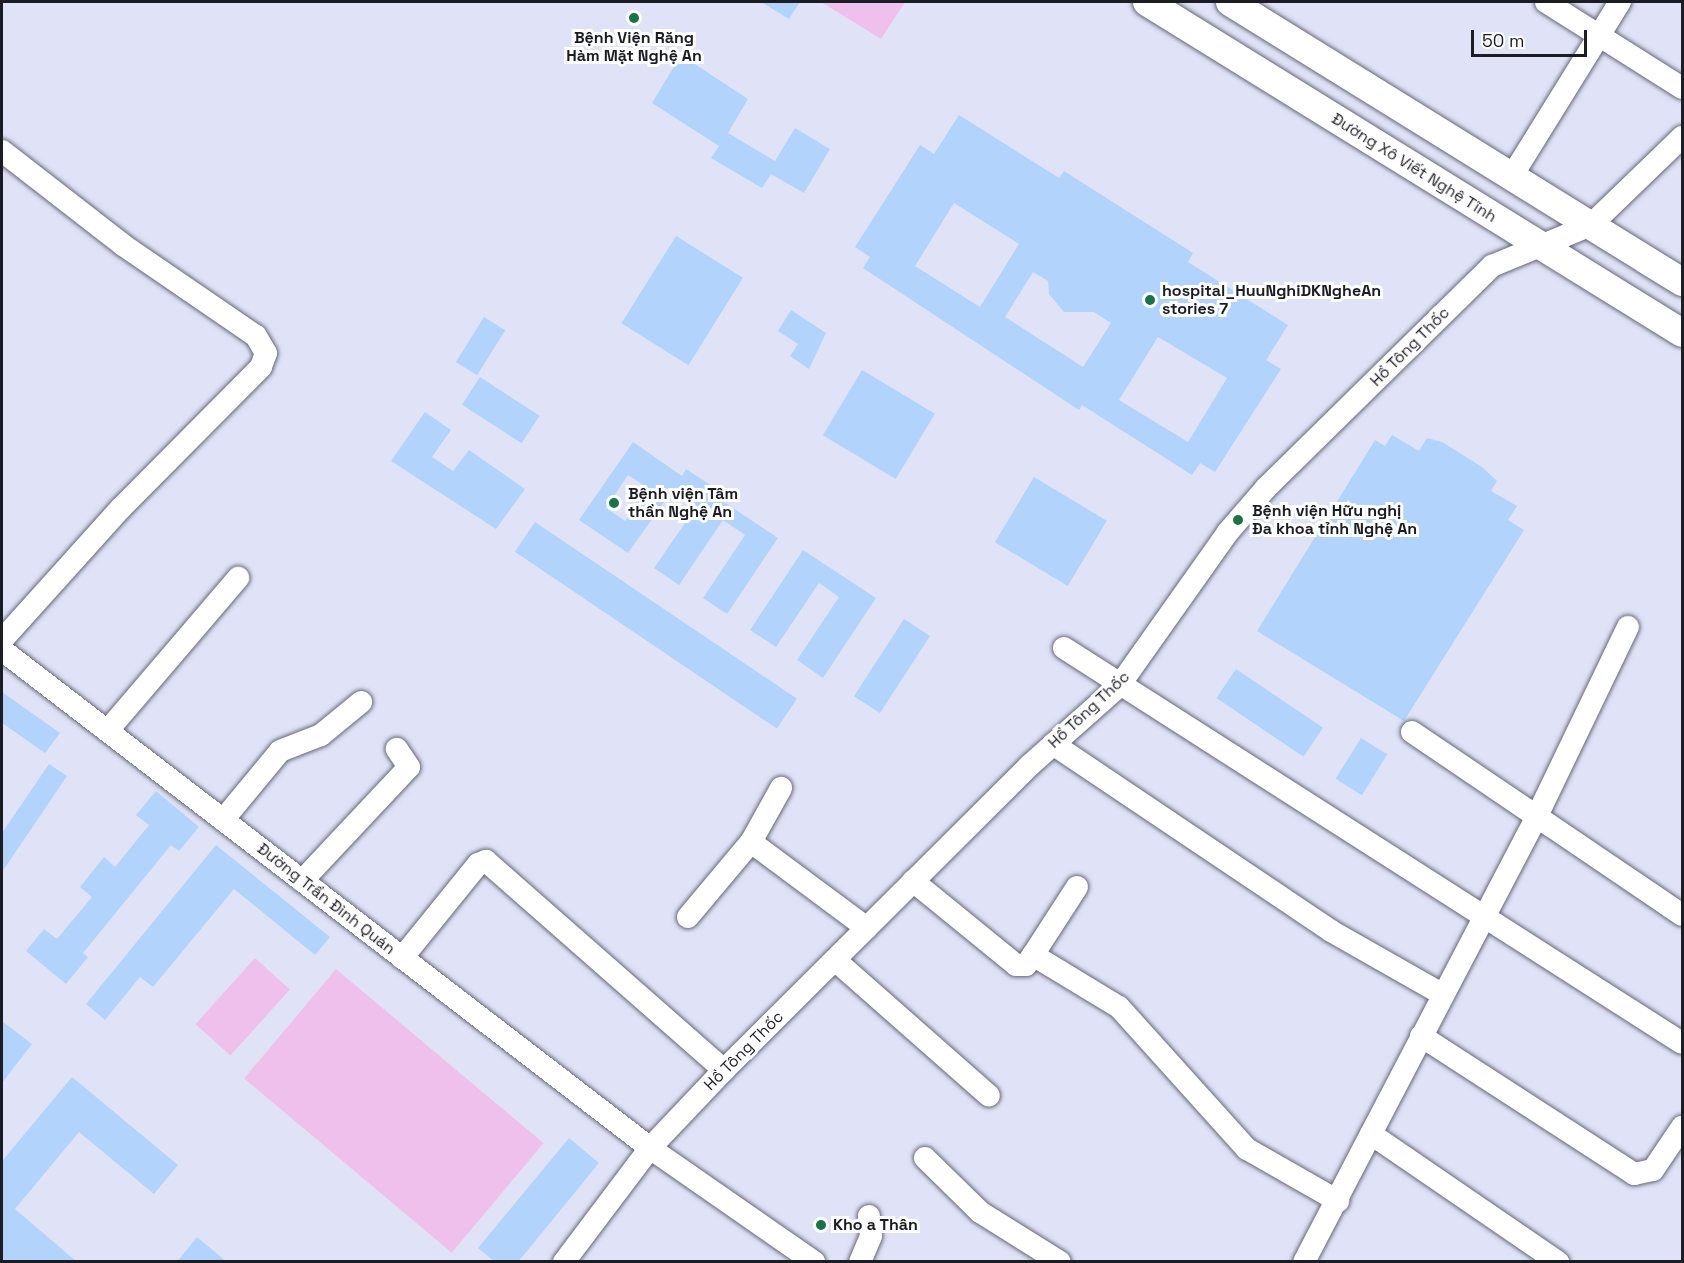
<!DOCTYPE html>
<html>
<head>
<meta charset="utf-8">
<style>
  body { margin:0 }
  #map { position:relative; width:1684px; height:1263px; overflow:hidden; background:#e0e3f7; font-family:"Space Grotesk",sans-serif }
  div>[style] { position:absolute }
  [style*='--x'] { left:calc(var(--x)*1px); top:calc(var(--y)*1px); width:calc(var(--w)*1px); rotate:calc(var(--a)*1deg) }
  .green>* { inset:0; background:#f0c0ed; transform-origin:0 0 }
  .building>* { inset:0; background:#b2d3fc; transform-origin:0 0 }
  .roads { filter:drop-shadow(0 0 2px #656779) drop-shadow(0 0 2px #656779) }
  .minor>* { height:22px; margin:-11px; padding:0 11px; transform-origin:11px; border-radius:11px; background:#fff }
  .major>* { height:28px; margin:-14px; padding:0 14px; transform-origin:14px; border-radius:14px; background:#fff }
  .dots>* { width:16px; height:16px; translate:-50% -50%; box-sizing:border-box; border:3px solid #fff; border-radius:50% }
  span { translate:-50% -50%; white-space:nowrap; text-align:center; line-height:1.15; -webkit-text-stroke:6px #fff; paint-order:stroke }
  .poi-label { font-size:16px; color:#1c1d24; font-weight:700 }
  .left { translate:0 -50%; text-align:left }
  .street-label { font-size:16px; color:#1c1d24 }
  .frame { position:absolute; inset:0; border:3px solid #1c1d24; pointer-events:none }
  .scale { position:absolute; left:1471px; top:30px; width:116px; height:27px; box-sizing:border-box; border:3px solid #1c1d24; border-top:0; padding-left:8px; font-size:18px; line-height:21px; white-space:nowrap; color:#1c1d24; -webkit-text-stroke:4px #fff; paint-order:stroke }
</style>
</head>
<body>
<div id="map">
  <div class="green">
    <div style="clip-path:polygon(821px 2px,905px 2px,881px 39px)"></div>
    <div style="left:255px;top:958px;width:47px;height:89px;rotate:42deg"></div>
    <div style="left:336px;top:969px;width:271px;height:143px;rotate:40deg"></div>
  </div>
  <div class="building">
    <div style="clip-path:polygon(761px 2px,800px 2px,789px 19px)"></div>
    <div style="clip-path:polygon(681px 55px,748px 99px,728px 133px,775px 161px,795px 128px,830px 149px,804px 193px,771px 174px,762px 188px,711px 158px,719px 146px,652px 103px)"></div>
    <div style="clip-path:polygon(evenodd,959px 115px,1059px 178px,1064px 171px,1193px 253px,1188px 262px,1288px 325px,1266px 360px,1281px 369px,1215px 472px,1200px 463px,1192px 475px,1082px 405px,1079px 410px,863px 268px,870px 257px,855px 247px,920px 145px,934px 154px,959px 115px,954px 203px,1019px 244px,980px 307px,915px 266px,954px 203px,959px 115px,1033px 272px,1048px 281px,1049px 294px,1064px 312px,1094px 312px,1111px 323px,1083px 367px,1005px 317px,1033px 272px,959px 115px,1158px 337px,1227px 378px,1188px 442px,1119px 400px,1158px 337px)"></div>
    <div style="left:676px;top:236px;width:79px;height:103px;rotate:32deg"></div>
    <div style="clip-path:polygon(791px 310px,826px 333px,809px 369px,790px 356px,798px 344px,778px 331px)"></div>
    <div style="left:484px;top:317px;width:25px;height:53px;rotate:32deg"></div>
    <div style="left:862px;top:370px;width:85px;height:76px;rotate:31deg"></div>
    <div style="left:480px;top:377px;width:71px;height:33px;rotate:33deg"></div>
    <div style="clip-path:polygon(425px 412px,451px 430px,432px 457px,453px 471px,469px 450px,525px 489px,496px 529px,391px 461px)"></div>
    <div style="clip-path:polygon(1392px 435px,1419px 451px,1427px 438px,1442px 442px,1482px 467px,1497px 481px,1491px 491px,1517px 506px,1508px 520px,1524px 530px,1404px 721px,1257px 631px,1375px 440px,1385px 446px)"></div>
    <div style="clip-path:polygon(evenodd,633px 442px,682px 476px,686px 469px,712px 486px,709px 492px,778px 538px,727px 614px,703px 598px,745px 535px,723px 520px,679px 585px,654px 568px,696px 507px,672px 491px,628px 553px,579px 520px,633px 442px,628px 475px,648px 488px,625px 521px,606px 508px,628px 475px)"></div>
    <div style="left:1034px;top:477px;width:85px;height:76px;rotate:31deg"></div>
    <div style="left:535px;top:522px;width:316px;height:36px;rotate:34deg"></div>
    <div style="clip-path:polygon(803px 550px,876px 598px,823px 678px,797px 660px,839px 597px,819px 583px,776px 647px,750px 630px)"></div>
    <div style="left:904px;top:619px;width:31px;height:92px;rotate:33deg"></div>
    <div style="left:1236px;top:669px;width:105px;height:35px;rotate:34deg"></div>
    <div style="clip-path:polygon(2px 692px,60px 733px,45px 753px,2px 723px)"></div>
    <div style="left:1361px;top:738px;width:31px;height:48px;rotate:32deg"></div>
    <div style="clip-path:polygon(49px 764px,67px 776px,2px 872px,2px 833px)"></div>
    <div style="clip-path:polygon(156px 791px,199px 827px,179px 851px,171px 845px,83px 953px,88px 957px,66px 984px,26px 951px,44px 929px,57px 939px,92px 897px,80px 887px,104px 857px,115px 867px,149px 825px,136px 815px)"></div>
    <div style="clip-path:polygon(216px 845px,330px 937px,315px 955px,234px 889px,153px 987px,140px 977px,105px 1020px,86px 1004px)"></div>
    <div style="clip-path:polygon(2px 1021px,32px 1044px,2px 1083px)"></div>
    <div style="clip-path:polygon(72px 1077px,178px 1165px,154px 1194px,79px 1132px,15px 1209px,77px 1262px,2px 1262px,2px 1161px)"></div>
    <div style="clip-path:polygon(569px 1138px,599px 1163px,518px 1262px,495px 1262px,478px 1248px)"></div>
    <div style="clip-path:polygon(197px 1237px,227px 1262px,177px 1262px)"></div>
  </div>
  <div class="roads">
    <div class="minor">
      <div style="--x:1546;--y:2;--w:161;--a:32.3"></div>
      <div style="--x:2;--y:151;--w:153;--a:37.8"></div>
      <div style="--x:123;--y:245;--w:161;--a:34.4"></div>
      <div style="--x:256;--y:336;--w:20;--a:60"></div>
      <div style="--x:266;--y:353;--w:15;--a:110"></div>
      <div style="--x:261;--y:367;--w:200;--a:134.8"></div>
      <div style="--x:120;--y:509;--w:176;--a:132"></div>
      <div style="--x:1512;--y:176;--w:205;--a:-58.2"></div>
      <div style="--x:1064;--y:648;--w:733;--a:32.59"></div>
      <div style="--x:2;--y:650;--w:817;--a:37.54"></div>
      <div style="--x:650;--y:1148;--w:200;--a:34.8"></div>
      <div style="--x:109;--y:729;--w:199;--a:-49.5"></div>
      <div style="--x:1412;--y:732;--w:326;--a:34.1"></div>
      <div style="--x:1053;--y:744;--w:335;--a:33.9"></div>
      <div style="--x:1331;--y:931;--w:128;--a:29.6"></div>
      <div style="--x:223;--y:820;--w:89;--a:-50.4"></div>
      <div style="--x:280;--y:751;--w:44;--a:-21.3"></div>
      <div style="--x:321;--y:735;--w:52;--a:-39.5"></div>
      <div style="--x:751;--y:842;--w:144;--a:36.6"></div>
      <div style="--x:302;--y:881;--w:156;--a:-46.8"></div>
      <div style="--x:409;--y:767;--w:22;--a:-124"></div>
      <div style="--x:913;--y:881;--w:133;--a:39.2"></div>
      <div style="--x:1016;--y:965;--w:10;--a:0"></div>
      <div style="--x:1026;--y:965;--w:12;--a:-55"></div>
      <div style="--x:1033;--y:955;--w:100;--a:31.2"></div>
      <div style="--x:1119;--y:1007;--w:191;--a:48"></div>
      <div style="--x:1247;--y:1149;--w:105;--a:29.7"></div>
      <div style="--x:688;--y:917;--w:98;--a:-50"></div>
      <div style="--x:751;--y:842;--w:62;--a:-60.9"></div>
      <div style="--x:1033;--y:955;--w:81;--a:-57.1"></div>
      <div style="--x:402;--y:958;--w:121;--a:-51"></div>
      <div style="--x:478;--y:864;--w:9;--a:-21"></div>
      <div style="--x:486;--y:861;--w:317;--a:41.3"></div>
      <div style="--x:835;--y:960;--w:205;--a:41.4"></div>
      <div style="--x:1421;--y:1036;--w:254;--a:32.9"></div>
      <div style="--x:1634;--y:1174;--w:19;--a:-12"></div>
      <div style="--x:1653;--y:1170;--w:52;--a:-56"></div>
      <div style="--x:1371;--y:1134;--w:227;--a:34.4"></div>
      <div style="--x:925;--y:1158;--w:77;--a:44.5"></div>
      <div style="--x:980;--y:1212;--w:94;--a:32"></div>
      <div style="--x:564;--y:1262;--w:143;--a:-53"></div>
      <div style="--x:650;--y:1148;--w:108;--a:-46.5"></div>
      <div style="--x:724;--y:1070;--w:431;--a:-44.9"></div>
      <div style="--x:1029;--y:766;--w:120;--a:-41.6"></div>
      <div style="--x:1119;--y:686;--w:189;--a:-54.7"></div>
      <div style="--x:1228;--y:532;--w:58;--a:-49.2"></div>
      <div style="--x:1266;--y:488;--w:317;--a:-44.5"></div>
      <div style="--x:1492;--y:266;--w:107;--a:-22.5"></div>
      <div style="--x:1591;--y:225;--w:127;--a:-44"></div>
      <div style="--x:860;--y:1262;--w:28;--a:-67"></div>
      <div style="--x:871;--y:1236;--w:20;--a:-96"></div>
      <div style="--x:1304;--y:1262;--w:501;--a:-62.41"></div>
      <div style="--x:1536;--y:818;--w:212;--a:-64.3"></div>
    </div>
    <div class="major">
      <div style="--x:1147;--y:2;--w:629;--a:31.74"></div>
      <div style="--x:1230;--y:2;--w:532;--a:31.78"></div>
    </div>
  </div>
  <div class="dots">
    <div style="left:634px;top:18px;background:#197347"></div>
    <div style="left:1150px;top:300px;background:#197347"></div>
    <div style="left:614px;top:503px;background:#197347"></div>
    <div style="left:1238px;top:520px;background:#197347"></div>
    <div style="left:821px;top:1225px;background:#197347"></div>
  </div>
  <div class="poi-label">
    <span style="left:634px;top:47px">Bệnh Viện Răng<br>Hàm Mặt Nghệ An</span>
    <span class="left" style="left:1162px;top:300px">hospital_HuuNghiDKNgheAn<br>stories 7</span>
    <span class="left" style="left:628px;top:503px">Bệnh viện Tâm<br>thần Nghệ An</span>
    <span class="left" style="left:1252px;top:520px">Bệnh viện Hữu nghị<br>Đa khoa tỉnh Nghệ An</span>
    <span class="left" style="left:833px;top:1225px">Kho a Thân</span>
  </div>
  <div class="street-label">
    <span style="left:1414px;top:168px;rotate:32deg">Đường Xô Viết Nghệ Tĩnh</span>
    <span style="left:1410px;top:347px;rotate:-45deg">Hồ Tông Thốc</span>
    <span style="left:1089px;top:710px;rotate:-43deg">Hồ Tông Thốc</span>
    <span style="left:326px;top:899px;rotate:38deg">Đường Trần Đình Quán</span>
    <span style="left:744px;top:1051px;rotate:-45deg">Hồ Tông Thốc</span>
  </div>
  <div class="frame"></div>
  <div class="scale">50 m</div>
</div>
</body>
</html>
